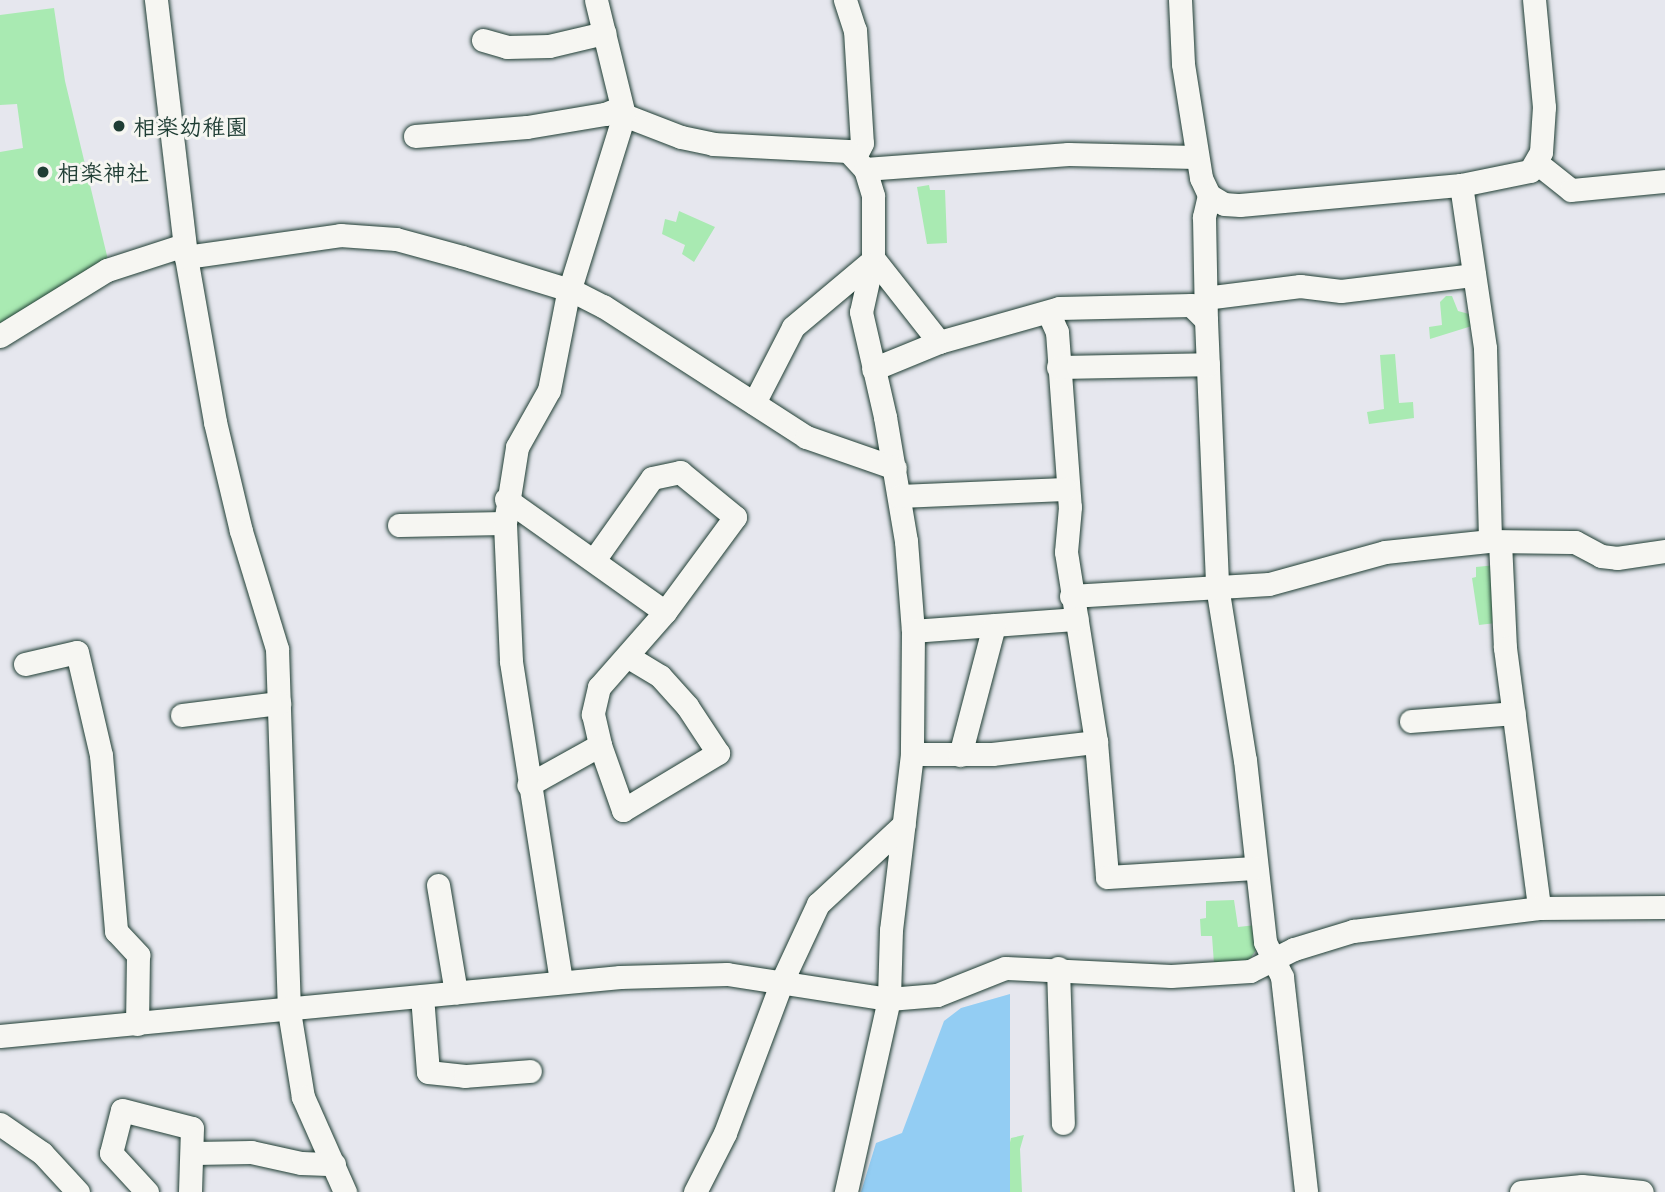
<!DOCTYPE html>
<html>
<head>
<meta charset="utf-8">
<style>
  body { margin:0 }
  #map { position:relative; width:1665px; height:1192px; overflow:hidden; background:#e6e7ee; font-family:"Playpen Sans","Klee One",sans-serif }
  div>[style] { position:absolute }
  [style*='--x'] { left:calc(var(--x)*1px); top:calc(var(--y)*1px); width:calc(var(--w)*1px); rotate:calc(var(--a)*1deg) }
  .green>* { inset:0; background:#a9eab2 }
  .water>* { inset:0; background:#93cdf3 }
  .roads { filter:drop-shadow(0 0 2px #1f3d34) drop-shadow(0 0 2px #1f3d34) }
  .street>* { height:23px; margin:-11.5px; padding:0 11.5px; transform-origin:11.5px; border-radius:11.5px; background:#f6f6f2 }
  .dots>* { width:19px; height:19px; translate:-50% -50%; box-sizing:border-box; border:4px solid #f6f6f2; border-radius:50% }
  span { translate:-50% -50%; white-space:nowrap; text-align:center; line-height:1.15; -webkit-text-stroke:6px #f6f6f2; paint-order:stroke }
  .poi-label { font-size:23px; color:#1f3d34; font-weight:700 }
  .left { translate:0 -50%; text-align:left }
</style>
</head>
<body>
<div id="map">
  <div class="green">
    <div style="clip-path:polygon(54px 8px,65px 81px,109px 264px,0 330px,0 152px,23px 148px,17px 104px,0 105px,0 15px)"></div>
    <div style="clip-path:polygon(929px 185px,930px 190px,945px 190px,947px 243px,927px 244px,917px 187px)"></div>
    <div style="clip-path:polygon(679px 211px,715px 227px,694px 262px,682px 254px,685px 245px,662px 234px,665px 219px,676px 222px)"></div>
    <div style="clip-path:polygon(1446px 296px,1452px 296px,1458px 311px,1469px 314px,1475px 325px,1430px 339px,1429px 327px,1442px 325px,1440px 302px)"></div>
    <div style="clip-path:polygon(1395px 354px,1399px 403px,1413px 402px,1414px 418px,1369px 424px,1367px 412px,1384px 409px,1380px 355px)"></div>
    <div style="clip-path:polygon(1496px 565px,1496px 623px,1479px 625px,1472px 578px,1476px 577px,1476px 567px)"></div>
    <div style="clip-path:polygon(1234px 900px,1238px 927px,1256px 925px,1258px 947px,1248px 962px,1214px 964px,1212px 936px,1201px 936px,1200px 919px,1206px 918px,1206px 901px)"></div>
    <div style="clip-path:polygon(1024px 1135px,1020px 1149px,1022px 1192px,1010px 1192px,1007px 1155px,1011px 1138px)"></div>
  </div>
  <div class="water">
    <div style="clip-path:polygon(1010px 994px,1010px 1192px,861px 1192px,876px 1143px,902px 1133px,944px 1021px,961px 1008px)"></div>
  </div>
  <div class="roads">
    <div class="street">
      <div style="--x:156;--y:0;--w:259;--a:83.3"></div>
      <div style="--x:186;--y:257;--w:168;--a:80"></div>
      <div style="--x:215;--y:422;--w:112;--a:76.6"></div>
      <div style="--x:241;--y:531;--w:123;--a:73"></div>
      <div style="--x:277;--y:649;--w:362;--a:88.1"></div>
      <div style="--x:289;--y:1011;--w:87;--a:80.8"></div>
      <div style="--x:303;--y:1097;--w:104;--a:66.1"></div>
      <div style="--x:845;--y:0;--w:32;--a:72"></div>
      <div style="--x:855;--y:30;--w:113;--a:86.5"></div>
      <div style="--x:862;--y:143;--w:13;--a:117"></div>
      <div style="--x:1180;--y:0;--w:64;--a:87.3"></div>
      <div style="--x:1183;--y:64;--w:115;--a:81"></div>
      <div style="--x:1201;--y:178;--w:19;--a:65"></div>
      <div style="--x:1209;--y:195;--w:17;--a:31"></div>
      <div style="--x:1224;--y:204;--w:16;--a:4"></div>
      <div style="--x:1240;--y:205;--w:222;--a:-5.2"></div>
      <div style="--x:1461;--y:185;--w:70;--a:-11.5"></div>
      <div style="--x:1530;--y:171;--w:22;--a:-60"></div>
      <div style="--x:1541;--y:152;--w:45;--a:-86.2"></div>
      <div style="--x:1544;--y:107;--w:107;--a:-95.3"></div>
      <div style="--x:483;--y:40;--w:25;--a:16"></div>
      <div style="--x:507;--y:47;--w:42;--a:-1.4"></div>
      <div style="--x:549;--y:46;--w:57;--a:-13.3"></div>
      <div style="--x:624;--y:115;--w:61;--a:21.1"></div>
      <div style="--x:681;--y:137;--w:33;--a:12"></div>
      <div style="--x:713;--y:144;--w:135;--a:3"></div>
      <div style="--x:848;--y:151;--w:25;--a:47"></div>
      <div style="--x:865;--y:169;--w:28;--a:73"></div>
      <div style="--x:873;--y:196;--w:62;--a:90"></div>
      <div style="--x:873;--y:258;--w:55;--a:102.5"></div>
      <div style="--x:861;--y:312;--w:108;--a:77.1"></div>
      <div style="--x:885;--y:417;--w:126;--a:80.4"></div>
      <div style="--x:906;--y:541;--w:90;--a:85.6"></div>
      <div style="--x:913;--y:631;--w:123;--a:90.5"></div>
      <div style="--x:912;--y:754;--w:177;--a:96.8"></div>
      <div style="--x:891;--y:930;--w:69;--a:91.7"></div>
      <div style="--x:889;--y:999;--w:198;--a:102.6"></div>
      <div style="--x:415;--y:136;--w:112;--a:-4.6"></div>
      <div style="--x:527;--y:127;--w:79;--a:-9.5"></div>
      <div style="--x:605;--y:114;--w:18;--a:-22"></div>
      <div style="--x:1537;--y:163;--w:43;--a:38.5"></div>
      <div style="--x:1571;--y:190;--w:94;--a:-5.5"></div>
      <div style="--x:865;--y:169;--w:204;--a:-4.2"></div>
      <div style="--x:1068;--y:154;--w:127;--a:1.4"></div>
      <div style="--x:1461;--y:185;--w:165;--a:81.6"></div>
      <div style="--x:1485;--y:348;--w:193;--a:88.5"></div>
      <div style="--x:1209;--y:195;--w:23;--a:103"></div>
      <div style="--x:1204;--y:217;--w:103;--a:88.9"></div>
      <div style="--x:1206;--y:320;--w:266;--a:87.6"></div>
      <div style="--x:1217;--y:586;--w:176;--a:80.9"></div>
      <div style="--x:1245;--y:760;--w:183;--a:83.7"></div>
      <div style="--x:1265;--y:942;--w:39;--a:64"></div>
      <div style="--x:1282;--y:977;--w:216;--a:83.6"></div>
      <div style="--x:186;--y:257;--w:156;--a:-8.1"></div>
      <div style="--x:340;--y:235;--w:56;--a:4.1"></div>
      <div style="--x:396;--y:239;--w:68;--a:15.3"></div>
      <div style="--x:462;--y:257;--w:116;--a:17"></div>
      <div style="--x:573;--y:291;--w:34;--a:27"></div>
      <div style="--x:603;--y:306;--w:242;--a:32.8"></div>
      <div style="--x:806;--y:437;--w:94;--a:19.2"></div>
      <div style="--x:873;--y:258;--w:107;--a:51.8"></div>
      <div style="--x:1205;--y:298;--w:96;--a:-7.2"></div>
      <div style="--x:1300;--y:286;--w:41;--a:7"></div>
      <div style="--x:1341;--y:291;--w:134;--a:-6.9"></div>
      <div style="--x:1049;--y:314;--w:20;--a:66"></div>
      <div style="--x:1057;--y:332;--w:175;--a:85.8"></div>
      <div style="--x:1070;--y:507;--w:45;--a:95.1"></div>
      <div style="--x:1066;--y:552;--w:192;--a:81"></div>
      <div style="--x:1096;--y:742;--w:135;--a:85.3"></div>
      <div style="--x:1107;--y:877;--w:148;--a:-3.5"></div>
      <div style="--x:0;--y:336;--w:126;--a:-31.7"></div>
      <div style="--x:107;--y:270;--w:81;--a:-18"></div>
      <div style="--x:1058;--y:367;--w:150;--a:-1.1"></div>
      <div style="--x:873;--y:369;--w:71;--a:-22.2"></div>
      <div style="--x:939;--y:342;--w:125;--a:-15.8"></div>
      <div style="--x:1059;--y:308;--w:132;--a:-1.3"></div>
      <div style="--x:1191;--y:305;--w:21;--a:45"></div>
      <div style="--x:754;--y:403;--w:85;--a:-62.8"></div>
      <div style="--x:793;--y:327;--w:98;--a:-40"></div>
      <div style="--x:899;--y:496;--w:166;--a:-2.4"></div>
      <div style="--x:506;--y:499;--w:195;--a:35.4"></div>
      <div style="--x:665;--y:612;--w:100;--a:131.3"></div>
      <div style="--x:599;--y:687;--w:28;--a:103"></div>
      <div style="--x:593;--y:714;--w:32;--a:77"></div>
      <div style="--x:600;--y:745;--w:82;--a:150.9"></div>
      <div style="--x:399;--y:525;--w:106;--a:-1.1"></div>
      <div style="--x:1500;--y:542;--w:106;--a:87.3"></div>
      <div style="--x:1505;--y:648;--w:262;--a:82.5"></div>
      <div style="--x:594;--y:560;--w:100;--a:-54.7"></div>
      <div style="--x:652;--y:478;--w:29;--a:-12"></div>
      <div style="--x:680;--y:472;--w:71;--a:39.3"></div>
      <div style="--x:735;--y:517;--w:118;--a:126.4"></div>
      <div style="--x:1071;--y:596;--w:198;--a:-3.5"></div>
      <div style="--x:1269;--y:584;--w:120;--a:-15.4"></div>
      <div style="--x:1385;--y:552;--w:106;--a:-6"></div>
      <div style="--x:1490;--y:541;--w:85;--a:0.7"></div>
      <div style="--x:1575;--y:542;--w:30;--a:28"></div>
      <div style="--x:1601;--y:556;--w:16;--a:7"></div>
      <div style="--x:1617;--y:558;--w:49;--a:-8.3"></div>
      <div style="--x:913;--y:631;--w:164;--a:-4.2"></div>
      <div style="--x:25;--y:664;--w:53;--a:-13"></div>
      <div style="--x:77;--y:652;--w:106;--a:76.9"></div>
      <div style="--x:101;--y:755;--w:177;--a:85.1"></div>
      <div style="--x:116;--y:931;--w:33;--a:47"></div>
      <div style="--x:138;--y:955;--w:69;--a:90.8"></div>
      <div style="--x:182;--y:715;--w:98;--a:-7.1"></div>
      <div style="--x:1411;--y:721;--w:103;--a:-4.4"></div>
      <div style="--x:600;--y:745;--w:69;--a:70.5"></div>
      <div style="--x:623;--y:810;--w:111;--a:-31"></div>
      <div style="--x:718;--y:753;--w:56;--a:-123.4"></div>
      <div style="--x:687;--y:706;--w:40;--a:-132"></div>
      <div style="--x:660;--y:676;--w:37;--a:-149"></div>
      <div style="--x:912;--y:754;--w:80;--a:0"></div>
      <div style="--x:992;--y:754;--w:105;--a:-6.6"></div>
      <div style="--x:960;--y:755;--w:134;--a:-75.3"></div>
      <div style="--x:438;--y:885;--w:109;--a:80.5"></div>
      <div style="--x:1058;--y:968;--w:155;--a:88.2"></div>
      <div style="--x:561;--y:981;--w:324;--a:-98.9"></div>
      <div style="--x:511;--y:661;--w:138;--a:-92.5"></div>
      <div style="--x:505;--y:523;--w:77;--a:-81"></div>
      <div style="--x:517;--y:447;--w:65;--a:-60.7"></div>
      <div style="--x:549;--y:390;--w:94;--a:-78.9"></div>
      <div style="--x:567;--y:298;--w:192;--a:-72.7"></div>
      <div style="--x:624;--y:115;--w:118;--a:-103.7"></div>
      <div style="--x:422;--y:996;--w:76;--a:85.5"></div>
      <div style="--x:428;--y:1072;--w:37;--a:6"></div>
      <div style="--x:465;--y:1076;--w:65;--a:-4.4"></div>
      <div style="--x:0;--y:1036;--w:623;--a:-5.44"></div>
      <div style="--x:620;--y:977;--w:107;--a:-1.6"></div>
      <div style="--x:727;--y:974;--w:164;--a:8.8"></div>
      <div style="--x:889;--y:999;--w:48;--a:-4.8"></div>
      <div style="--x:937;--y:995;--w:73;--a:-21.7"></div>
      <div style="--x:1005;--y:968;--w:166;--a:2.8"></div>
      <div style="--x:1171;--y:976;--w:79;--a:-3.6"></div>
      <div style="--x:1250;--y:971;--w:49;--a:-26.6"></div>
      <div style="--x:1294;--y:949;--w:62;--a:-17"></div>
      <div style="--x:1353;--y:931;--w:187;--a:-7"></div>
      <div style="--x:1539;--y:908;--w:126;--a:-0.5"></div>
      <div style="--x:0;--y:1124;--w:51;--a:34.6"></div>
      <div style="--x:42;--y:1153;--w:53;--a:47.3"></div>
      <div style="--x:195;--y:1153;--w:56;--a:-1"></div>
      <div style="--x:251;--y:1152;--w:51;--a:12.4"></div>
      <div style="--x:301;--y:1163;--w:33;--a:2"></div>
      <div style="--x:147;--y:1192;--w:53;--a:-132.7"></div>
      <div style="--x:111;--y:1153;--w:44;--a:-75.7"></div>
      <div style="--x:122;--y:1110;--w:72;--a:14.4"></div>
      <div style="--x:192;--y:1128;--w:64;--a:91.8"></div>
      <div style="--x:695;--y:1192;--w:66;--a:-63"></div>
      <div style="--x:725;--y:1133;--w:165;--a:-69.4"></div>
      <div style="--x:783;--y:979;--w:83;--a:-65"></div>
      <div style="--x:818;--y:904;--w:117;--a:-42.9"></div>
      <div style="--x:1521;--y:1192;--w:61;--a:-5.6"></div>
      <div style="--x:1582;--y:1186;--w:60;--a:5.7"></div>
    </div>
  </div>
  <div class="dots">
    <div style="left:119px;top:126px;background:#1f3d34"></div>
    <div style="left:43px;top:172px;background:#1f3d34"></div>
  </div>
  <div class="poi-label">
    <span class="left" style="left:133px;top:126px">相楽幼稚園</span>
    <span class="left" style="left:57px;top:172px">相楽神社</span>
  </div>
</div>
</body>
</html>
